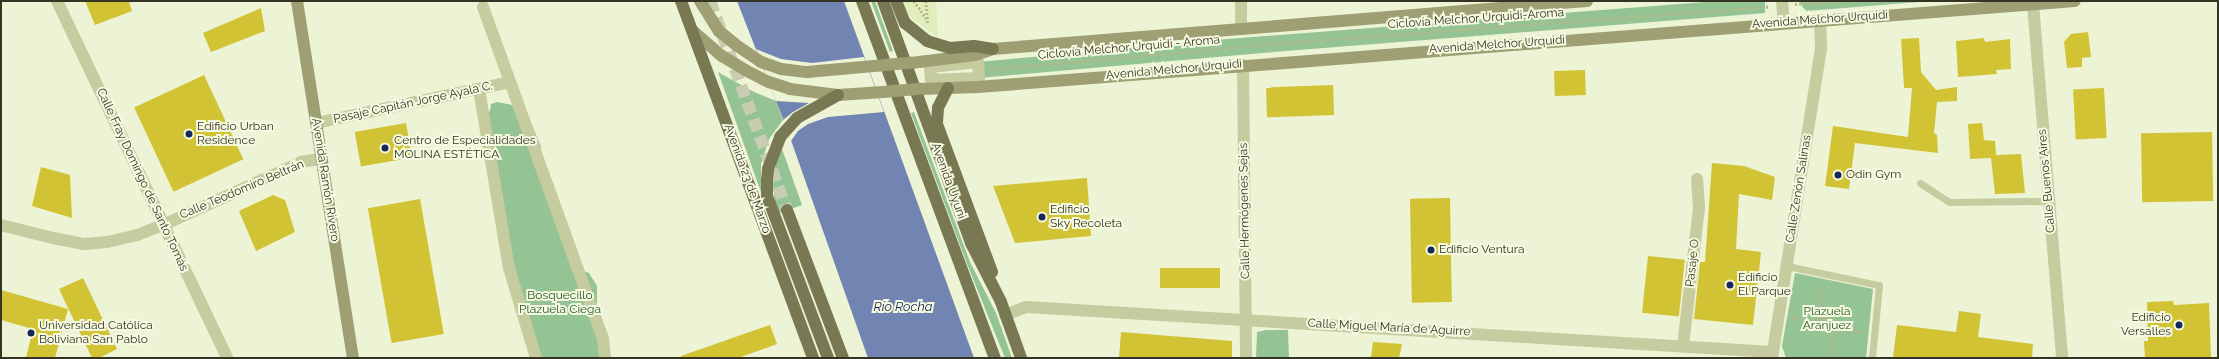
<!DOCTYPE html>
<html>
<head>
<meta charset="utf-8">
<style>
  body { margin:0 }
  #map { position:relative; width:2219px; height:359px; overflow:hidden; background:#edf3d5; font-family:Raleway,sans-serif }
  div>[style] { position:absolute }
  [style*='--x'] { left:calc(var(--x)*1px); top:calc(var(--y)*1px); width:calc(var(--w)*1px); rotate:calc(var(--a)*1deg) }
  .green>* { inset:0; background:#94c394 }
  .plaza>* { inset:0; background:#e1edba }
  .water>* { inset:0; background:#7284b2 }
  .pier>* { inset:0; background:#edf3d5 }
  .building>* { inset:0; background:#d1c334; transform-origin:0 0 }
  .primary-tunnel>* { height:12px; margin-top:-6px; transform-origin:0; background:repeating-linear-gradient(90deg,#c8cdb2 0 12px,transparent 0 18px) }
  .path>* { height:2.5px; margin-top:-1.25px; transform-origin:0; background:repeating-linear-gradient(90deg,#b3b78a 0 2px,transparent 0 4px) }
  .lane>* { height:7px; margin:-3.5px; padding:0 3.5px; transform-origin:3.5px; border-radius:3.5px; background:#c6cba0 }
  .street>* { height:12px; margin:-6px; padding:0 6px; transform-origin:6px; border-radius:6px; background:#c6cba0 }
  .secondary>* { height:12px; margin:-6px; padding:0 6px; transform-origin:6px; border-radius:6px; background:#9e9f72 }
  .primary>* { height:12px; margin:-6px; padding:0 6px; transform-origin:6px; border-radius:6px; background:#787853 }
  .secondary-bridge>* { height:12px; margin:-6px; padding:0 6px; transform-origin:6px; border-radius:6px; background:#9e9f72 }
  .dots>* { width:11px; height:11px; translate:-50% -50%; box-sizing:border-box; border:2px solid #f5fae1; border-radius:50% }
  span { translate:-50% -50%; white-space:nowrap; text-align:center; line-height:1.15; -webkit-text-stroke:4px #f5fae1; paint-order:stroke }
  .street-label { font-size:12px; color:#353424 }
  .poi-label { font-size:12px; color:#353424 }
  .left { translate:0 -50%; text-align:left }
  .right { translate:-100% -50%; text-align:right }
  .park-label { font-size:12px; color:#265527 }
  .water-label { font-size:13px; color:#162859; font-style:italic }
  .frame { position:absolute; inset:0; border:2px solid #353424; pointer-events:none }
</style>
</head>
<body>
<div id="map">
  <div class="green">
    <div style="clip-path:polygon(871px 1px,875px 1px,893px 51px,890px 52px)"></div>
    <div style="clip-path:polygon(1719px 1px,1765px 1px,1765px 13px,1262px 53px,979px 78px,978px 62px,1227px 39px)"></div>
    <div style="clip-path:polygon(1800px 1px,1931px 1px,1807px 11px,1803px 8px)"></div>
    <div style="clip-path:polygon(718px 72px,752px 91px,776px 101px,783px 120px,769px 139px,761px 164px,761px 192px)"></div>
    <div style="clip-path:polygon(497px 102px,512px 105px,524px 111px,534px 130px,541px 147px,537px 166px,575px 268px,589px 273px,597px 286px,597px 334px,601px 358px,540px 358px,506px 269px,487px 113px,490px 111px,491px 104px)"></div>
    <div style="clip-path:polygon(914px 112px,970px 262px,996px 313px,1012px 358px,1005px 358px,967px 264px,911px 113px)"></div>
    <div style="clip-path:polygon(782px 149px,802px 205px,779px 213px,775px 201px,773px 185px,777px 158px)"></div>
    <div style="clip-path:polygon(1795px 273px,1873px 289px,1866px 358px,1786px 358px,1782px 346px)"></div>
    <div style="clip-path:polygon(1266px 330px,1288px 330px,1289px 358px,1256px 358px,1257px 332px)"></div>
  </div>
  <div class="plaza">
    <div style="clip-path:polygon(902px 1px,936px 1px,938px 37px,914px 20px,903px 8px)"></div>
  </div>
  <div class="water">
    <div style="clip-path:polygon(737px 1px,844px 1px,974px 358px,868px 358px,787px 129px)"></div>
  </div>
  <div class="pier">
    <div style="clip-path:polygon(756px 49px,781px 59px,812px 63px,864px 57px,884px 112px,828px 117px,808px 124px,798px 131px,791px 141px,783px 120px,793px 112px,809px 103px,776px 101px)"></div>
  </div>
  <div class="building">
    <div style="clip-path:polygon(85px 1px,129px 1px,132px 11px,95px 25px)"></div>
    <div style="clip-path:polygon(261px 8px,265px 31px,211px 52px,203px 33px)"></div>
    <div style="clip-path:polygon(2088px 32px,2091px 57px,2082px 58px,2082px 67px,2067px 68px,2064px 42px,2071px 34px)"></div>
    <div style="clip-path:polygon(1919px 38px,1921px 72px,1936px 90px,1957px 87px,1957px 101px,1937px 102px,1934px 133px,1937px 135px,1938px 153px,1855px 143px,1849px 189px,1825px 186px,1833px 126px,1908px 137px,1912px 88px,1904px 88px,1901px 39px)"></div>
    <div style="clip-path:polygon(1984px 38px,1985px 42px,2010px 39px,2011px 69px,1996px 70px,1997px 74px,1958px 77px,1956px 41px)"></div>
    <div style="left:1585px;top:70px;width:25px;height:31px;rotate:88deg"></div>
    <div style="left:204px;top:75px;width:93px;height:77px;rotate:65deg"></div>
    <div style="left:1333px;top:85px;width:30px;height:67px;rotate:88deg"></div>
    <div style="left:2104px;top:88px;width:50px;height:31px;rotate:87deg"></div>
    <div style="left:406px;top:123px;width:35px;height:52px;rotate:80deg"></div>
    <div style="clip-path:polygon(1982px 123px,1984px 140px,1995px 141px,1996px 155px,2021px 154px,2025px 193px,1995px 194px,1991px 158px,1970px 159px,1968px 124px)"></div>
    <div style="left:2212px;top:132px;width:69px;height:71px;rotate:89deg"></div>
    <div style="clip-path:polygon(1712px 163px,1744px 166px,1775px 177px,1772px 200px,1739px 194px,1736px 249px,1761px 252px,1753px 325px,1694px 319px,1700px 262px,1705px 262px)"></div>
    <div style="clip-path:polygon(41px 167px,70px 175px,72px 218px,32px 206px)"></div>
    <div style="clip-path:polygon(1087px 178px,1091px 236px,1015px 243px,993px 186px)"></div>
    <div style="clip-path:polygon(273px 195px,285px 200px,295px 232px,256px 251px,239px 211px)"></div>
    <div style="left:1450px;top:198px;width:104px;height:40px;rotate:89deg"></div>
    <div style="left:420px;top:199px;width:137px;height:53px;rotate:80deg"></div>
    <div style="left:1648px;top:256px;width:37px;height:57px;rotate:6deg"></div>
    <div style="left:1160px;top:268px;width:60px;height:20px"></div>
    <div style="clip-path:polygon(83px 278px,117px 349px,99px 358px,92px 358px,59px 289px)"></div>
    <div style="clip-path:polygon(1px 290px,68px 309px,55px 358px,26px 358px,33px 329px,1px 320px)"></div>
    <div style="clip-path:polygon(2173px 301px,2174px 305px,2209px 303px,2211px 358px,2145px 358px,2144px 341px,2148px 341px,2147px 302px)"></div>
    <div style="clip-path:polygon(1959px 311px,1981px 314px,1978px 337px,2033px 344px,2032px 358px,1893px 358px,1897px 325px,1956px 332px)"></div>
    <div style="clip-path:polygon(770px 325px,777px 344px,738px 358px,681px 358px,681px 356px)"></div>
    <div style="clip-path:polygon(1121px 332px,1232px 341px,1232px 358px,1119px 358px)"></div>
    <div style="clip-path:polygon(1373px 342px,1402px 344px,1399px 358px,1371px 358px)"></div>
  </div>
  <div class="primary-tunnel">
    <div style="--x:710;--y:1;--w:223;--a:69.8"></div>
  </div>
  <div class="path">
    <div style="--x:914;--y:1;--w:22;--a:54"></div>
    <div style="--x:926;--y:1;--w:23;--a:85"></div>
    <div style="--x:1795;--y:4;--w:45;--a:-3.8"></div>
    <div style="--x:991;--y:69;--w:293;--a:-5.1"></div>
    <div style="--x:1283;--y:43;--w:488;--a:-4.3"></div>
    <div style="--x:1817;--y:317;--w:16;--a:7"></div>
    <div style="--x:1833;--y:319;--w:10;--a:90"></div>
    <div style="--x:1792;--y:318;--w:25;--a:7"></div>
    <div style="--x:1817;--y:321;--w:37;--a:-82"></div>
    <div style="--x:1829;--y:358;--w:29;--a:-82"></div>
    <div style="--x:1833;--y:329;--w:31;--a:6"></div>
  </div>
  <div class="lane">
    <div style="--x:1920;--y:183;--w:35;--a:33"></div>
    <div style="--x:1949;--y:202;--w:100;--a:-0.6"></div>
    <div style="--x:1787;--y:266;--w:94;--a:11.7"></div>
    <div style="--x:1879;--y:285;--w:73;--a:95.5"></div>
  </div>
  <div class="street">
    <div style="--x:57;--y:1;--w:395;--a:64.5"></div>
    <div style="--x:1241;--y:1;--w:28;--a:90"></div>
    <div style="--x:1782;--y:1;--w:22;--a:85"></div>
    <div style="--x:2033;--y:4;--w:355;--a:85.3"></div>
    <div style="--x:483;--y:7;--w:353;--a:70.1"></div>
    <div style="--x:603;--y:339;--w:19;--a:84"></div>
    <div style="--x:978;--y:62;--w:16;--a:86"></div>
    <div style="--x:979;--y:78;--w:48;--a:177.6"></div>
    <div style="--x:931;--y:80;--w:13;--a:-94"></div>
    <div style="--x:930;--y:67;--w:48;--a:-5.9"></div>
    <div style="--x:1243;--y:65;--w:293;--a:89.4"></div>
    <div style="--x:479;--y:89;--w:181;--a:80.5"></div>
    <div style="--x:509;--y:268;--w:94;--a:73.3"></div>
    <div style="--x:316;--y:123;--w:198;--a:-11.9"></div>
    <div style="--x:1;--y:225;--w:54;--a:14"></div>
    <div style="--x:53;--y:238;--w:32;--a:11"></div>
    <div style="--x:84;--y:244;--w:23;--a:-5"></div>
    <div style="--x:107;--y:242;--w:31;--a:-13"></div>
    <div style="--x:137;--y:235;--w:28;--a:-21"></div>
    <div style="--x:163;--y:225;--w:152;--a:-24.5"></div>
    <div style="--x:301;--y:162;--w:20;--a:-9"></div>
    <div style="--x:1005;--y:315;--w:22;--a:-21"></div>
    <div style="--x:1026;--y:307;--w:748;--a:3.45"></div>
    <div style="--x:1683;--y:346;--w:140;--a:-83.4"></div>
    <div style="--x:1699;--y:207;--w:28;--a:-94"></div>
    <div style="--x:1772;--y:358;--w:315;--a:-81"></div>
    <div style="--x:1821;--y:47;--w:27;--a:-92"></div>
  </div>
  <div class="secondary">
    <div style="--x:297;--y:1;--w:361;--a:81.1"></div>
    <div style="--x:700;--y:1;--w:36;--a:58"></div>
    <div style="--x:719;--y:31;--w:22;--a:39"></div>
    <div style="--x:736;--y:45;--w:30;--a:34"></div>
    <div style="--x:761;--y:62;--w:21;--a:19"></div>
    <div style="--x:781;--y:69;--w:26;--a:7"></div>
    <div style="--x:807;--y:72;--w:67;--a:-5.1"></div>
    <div style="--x:693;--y:31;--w:38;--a:41"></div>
    <div style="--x:722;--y:56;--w:27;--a:31"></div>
    <div style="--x:745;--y:70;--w:27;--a:27"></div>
    <div style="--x:769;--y:82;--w:22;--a:18"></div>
    <div style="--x:790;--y:89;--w:48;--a:7.1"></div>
    <div style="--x:838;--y:95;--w:45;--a:-3.8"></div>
    <div style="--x:911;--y:63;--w:64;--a:-7.1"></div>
    <div style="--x:975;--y:55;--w:19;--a:-18"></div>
    <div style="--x:993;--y:49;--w:596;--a:-4.62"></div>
    <div style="--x:920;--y:89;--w:58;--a:-2"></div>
    <div style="--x:978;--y:87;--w:1100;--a:-4.48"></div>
  </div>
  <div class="primary">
    <div style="--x:681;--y:1;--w:381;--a:69.7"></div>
    <div style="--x:862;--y:1;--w:381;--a:69.6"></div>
    <div style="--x:883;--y:1;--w:258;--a:70"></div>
    <div style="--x:971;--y:243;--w:66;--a:63"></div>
    <div style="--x:1001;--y:302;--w:59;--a:70.3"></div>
    <div style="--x:896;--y:1;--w:24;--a:68"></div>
    <div style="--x:905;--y:23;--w:28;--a:39"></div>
    <div style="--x:927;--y:41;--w:24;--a:17"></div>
    <div style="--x:950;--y:48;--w:24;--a:-5"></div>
    <div style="--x:974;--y:46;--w:19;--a:9"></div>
    <div style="--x:948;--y:88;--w:22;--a:117"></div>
    <div style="--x:938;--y:108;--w:16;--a:94"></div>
    <div style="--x:937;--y:124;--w:158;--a:69.6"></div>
    <div style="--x:787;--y:210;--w:158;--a:69.3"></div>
    <div style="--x:828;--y:358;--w:173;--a:-110.6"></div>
    <div style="--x:767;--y:196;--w:15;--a:-90"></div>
    <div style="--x:767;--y:181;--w:12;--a:-85"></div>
    <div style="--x:768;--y:169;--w:34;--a:-69"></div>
    <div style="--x:780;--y:137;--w:25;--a:-48"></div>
    <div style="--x:797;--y:118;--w:47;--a:-29.3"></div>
  </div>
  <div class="secondary-bridge">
    <div style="--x:874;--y:66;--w:37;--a:-5"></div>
    <div style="--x:883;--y:92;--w:37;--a:-5"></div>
  </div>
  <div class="dots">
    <div style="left:189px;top:134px;background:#162859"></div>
    <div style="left:385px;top:148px;background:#162859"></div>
    <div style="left:1838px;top:175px;background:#162859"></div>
    <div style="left:1042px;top:217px;background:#162859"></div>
    <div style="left:1431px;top:250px;background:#162859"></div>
    <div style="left:1730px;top:285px;background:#162859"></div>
    <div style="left:2179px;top:325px;background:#162859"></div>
    <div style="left:31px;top:333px;background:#162859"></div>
  </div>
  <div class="street-label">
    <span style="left:1476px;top:19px;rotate:-4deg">Ciclovía Melchor Urquidi-Aroma</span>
    <span style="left:1820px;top:20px;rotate:-4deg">Avenida Melchor Urquidi</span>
    <span style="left:1497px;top:45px;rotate:-4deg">Avenida Melchor Urquidi</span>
    <span style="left:1129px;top:48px;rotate:-5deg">Ciclovía Melchor Urquidi - Aroma</span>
    <span style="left:1174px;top:70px;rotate:-5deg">Avenida Melchor Urquidi</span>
    <span style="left:413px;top:103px;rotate:-12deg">Pasaje Capitán Jorge Ayala C.</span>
    <span style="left:747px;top:179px;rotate:70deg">Avenida 23 de Marzo</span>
    <span style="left:142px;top:180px;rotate:65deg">Calle Fray Domingo de Santo Tomás</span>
    <span style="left:325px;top:180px;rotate:81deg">Avenida Ramón Rivero</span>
    <span style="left:948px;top:181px;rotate:70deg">Avenida Uyuni</span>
    <span style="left:2047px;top:181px;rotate:-95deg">Calle Buenos Aires</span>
    <span style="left:1799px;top:189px;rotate:-81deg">Calle Zenón Salinas</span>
    <span style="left:242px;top:190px;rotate:-23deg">Calle Teodomiro Beltrán</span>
    <span style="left:1245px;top:211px;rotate:-91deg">Calle Hermógenes Sejas</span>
    <span style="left:1693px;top:263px;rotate:-84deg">Pasaje O</span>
    <span style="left:1389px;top:328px;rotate:3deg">Calle Miguel María de Aguirre</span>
  </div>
  <div class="poi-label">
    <span class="left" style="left:197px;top:134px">Edificio Urban<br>Residence</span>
    <span class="left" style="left:394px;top:148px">Centro de Especialidades<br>MOLINA ESTÉTICA</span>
    <span class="left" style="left:1846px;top:175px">Odin Gym</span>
    <span class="left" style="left:1050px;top:217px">Edificio<br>Sky Recoleta</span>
    <span class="left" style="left:1439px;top:250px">Edificio Ventura</span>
    <span class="left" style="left:1738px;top:285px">Edificio<br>El Parque</span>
    <span class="right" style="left:2171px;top:325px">Edificio<br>Versalles</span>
    <span class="left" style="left:39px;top:333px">Universidad Católica<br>Boliviana San Pablo</span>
  </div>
  <div class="park-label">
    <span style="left:560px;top:303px">Bosquecillo<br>Plazuela Ciega</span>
    <span style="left:1827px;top:319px">Plazuela<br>Aranjuez</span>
  </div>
  <div class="water-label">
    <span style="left:903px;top:307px">Río Rocha</span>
  </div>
  <div class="frame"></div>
</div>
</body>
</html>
